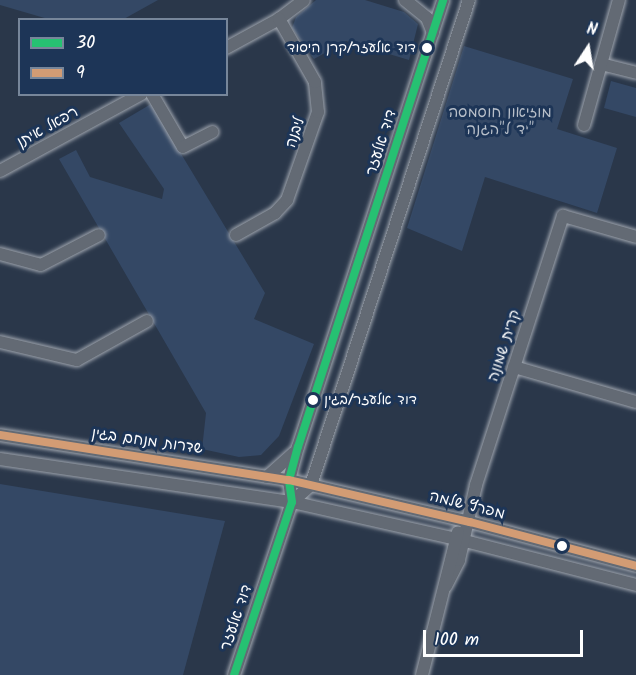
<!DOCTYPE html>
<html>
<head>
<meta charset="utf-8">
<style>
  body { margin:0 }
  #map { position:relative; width:636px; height:675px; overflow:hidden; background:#2a374a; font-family:Kalam,"Playpen Sans Hebrew",sans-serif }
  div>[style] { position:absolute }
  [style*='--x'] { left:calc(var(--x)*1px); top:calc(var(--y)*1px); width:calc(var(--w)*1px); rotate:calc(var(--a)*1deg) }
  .green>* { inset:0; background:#344865 }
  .roads { filter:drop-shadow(0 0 2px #9fa5ae) drop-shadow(0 0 2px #9fa5ae) }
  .minor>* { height:12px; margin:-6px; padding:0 6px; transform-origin:6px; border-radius:6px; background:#636a74 }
  .bus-1>* { height:8px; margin:-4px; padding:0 4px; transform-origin:4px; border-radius:4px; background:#26c172 }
  .bus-2>* { height:8px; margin:-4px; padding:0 4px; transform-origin:4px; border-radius:4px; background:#d39c74 }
  .dots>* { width:16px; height:16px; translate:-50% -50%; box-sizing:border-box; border:3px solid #1d3557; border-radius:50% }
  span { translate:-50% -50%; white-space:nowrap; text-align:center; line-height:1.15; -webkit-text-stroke:6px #1d3557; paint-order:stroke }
  .bus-label { font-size:14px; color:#fff }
  .right { translate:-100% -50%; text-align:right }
  .left { translate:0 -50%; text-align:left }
  .park-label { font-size:15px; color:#b9c0ca }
  .street-label { font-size:15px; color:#fff }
  .legend { position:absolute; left:18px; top:18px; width:210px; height:78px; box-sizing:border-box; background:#1d3557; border:2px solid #77869a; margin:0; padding:8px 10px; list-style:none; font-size:18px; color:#fff }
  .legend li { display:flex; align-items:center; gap:12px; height:30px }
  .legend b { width:30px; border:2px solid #77869a }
  .north { position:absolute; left:558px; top:18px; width:60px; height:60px; -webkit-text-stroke:4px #1d3557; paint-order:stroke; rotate:12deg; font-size:16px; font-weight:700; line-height:24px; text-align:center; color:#fff }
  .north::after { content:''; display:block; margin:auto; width:21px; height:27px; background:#fff; clip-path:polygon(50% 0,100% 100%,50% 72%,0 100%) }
  .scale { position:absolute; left:423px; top:630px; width:160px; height:27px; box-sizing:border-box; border:3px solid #fff; border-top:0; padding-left:8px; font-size:18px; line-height:21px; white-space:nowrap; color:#fff; -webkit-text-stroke:4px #1d3557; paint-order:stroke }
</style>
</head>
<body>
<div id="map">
  <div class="green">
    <div style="clip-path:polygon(0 0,158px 0,122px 20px,48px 19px,0 5px)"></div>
    <div style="clip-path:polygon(316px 0,365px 0,404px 12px,418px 24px,409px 60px,346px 41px,314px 59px,292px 28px,296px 17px)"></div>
    <div style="clip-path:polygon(464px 46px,573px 79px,557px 129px,617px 148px,597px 213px,485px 177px,462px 251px,407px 228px)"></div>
    <div style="clip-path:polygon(611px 81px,636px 88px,636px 117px,604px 108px)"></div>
    <div style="clip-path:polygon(151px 104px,265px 293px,254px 319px,314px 344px,279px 436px,261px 455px,239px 457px,202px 449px,206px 413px,59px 159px,76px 150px,90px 177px,162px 199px,164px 189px,119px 123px)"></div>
    <div style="clip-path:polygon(0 484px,225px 521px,183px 675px,0 675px)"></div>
  </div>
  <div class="roads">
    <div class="minor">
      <div style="--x:405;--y:0;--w:28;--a:39"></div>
      <div style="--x:427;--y:18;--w:16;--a:68"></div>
      <div style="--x:226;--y:48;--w:60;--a:-28.7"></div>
      <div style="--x:279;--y:19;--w:31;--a:-37"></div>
      <div style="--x:601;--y:64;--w:36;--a:14"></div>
      <div style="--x:152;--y:94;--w:61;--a:59.7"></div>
      <div style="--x:183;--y:147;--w:33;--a:-27"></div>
      <div style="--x:584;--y:125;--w:130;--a:-74.4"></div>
      <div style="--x:0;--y:171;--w:161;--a:-28.6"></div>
      <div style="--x:236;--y:235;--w:45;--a:-29.4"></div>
      <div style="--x:275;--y:213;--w:18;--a:-47"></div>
      <div style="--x:287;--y:200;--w:93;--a:-70.6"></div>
      <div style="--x:318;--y:112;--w:30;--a:-96"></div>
      <div style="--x:315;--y:82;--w:73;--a:-119.7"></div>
      <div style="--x:0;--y:254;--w:42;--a:15"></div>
      <div style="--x:41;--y:265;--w:65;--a:-27.3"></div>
      <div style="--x:0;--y:342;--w:79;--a:13.2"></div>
      <div style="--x:77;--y:360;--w:80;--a:-29.1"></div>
      <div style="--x:514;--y:367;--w:127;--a:16"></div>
      <div style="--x:0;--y:435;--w:292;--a:8.9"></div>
      <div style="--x:289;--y:480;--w:186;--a:13.1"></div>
      <div style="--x:470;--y:522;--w:172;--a:14.8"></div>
      <div style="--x:0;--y:459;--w:295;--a:8.4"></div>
      <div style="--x:292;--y:502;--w:177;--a:12.7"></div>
      <div style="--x:465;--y:541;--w:177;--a:14.4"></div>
      <div style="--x:267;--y:477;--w:36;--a:-42"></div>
      <div style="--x:292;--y:502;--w:25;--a:-42"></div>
      <div style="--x:311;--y:485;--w:510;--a:-71.96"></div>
      <div style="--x:446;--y:586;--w:29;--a:-63"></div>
      <div style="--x:459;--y:560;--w:77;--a:-77.2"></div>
      <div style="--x:476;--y:485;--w:283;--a:-72.1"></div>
      <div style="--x:563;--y:216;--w:76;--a:16"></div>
      <div style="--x:234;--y:675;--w:182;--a:-71.5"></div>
      <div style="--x:292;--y:502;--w:22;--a:-98"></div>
      <div style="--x:289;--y:480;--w:34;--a:-75"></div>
      <div style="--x:298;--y:447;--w:470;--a:-72"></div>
      <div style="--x:422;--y:675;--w:147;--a:-75.9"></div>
    </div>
  </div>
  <div class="bus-1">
    <div style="--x:234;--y:675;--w:182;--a:-71.5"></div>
    <div style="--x:292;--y:502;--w:22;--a:-98"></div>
    <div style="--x:289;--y:480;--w:34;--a:-75"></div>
    <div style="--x:298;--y:447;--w:470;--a:-72"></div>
  </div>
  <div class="bus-2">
    <div style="--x:0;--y:435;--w:292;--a:8.9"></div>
    <div style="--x:289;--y:480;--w:186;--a:13.1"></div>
    <div style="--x:470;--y:522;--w:172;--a:14.8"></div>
  </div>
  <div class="dots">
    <div style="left:427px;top:48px;background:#fff"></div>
    <div style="left:313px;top:400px;background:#fff"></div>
    <div style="left:562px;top:546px;background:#fff"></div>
  </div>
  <div class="bus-label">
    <span class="right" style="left:416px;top:48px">דוד אלעזר/קרן היסוד</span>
    <span class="left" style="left:324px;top:400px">דוד אלעזר/בגין</span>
  </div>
  <div class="park-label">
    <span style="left:500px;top:122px">מוזיאון חוסמסה<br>יד ל"הגנה"</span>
  </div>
  <div class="street-label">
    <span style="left:48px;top:128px;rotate:-29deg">רפאל איתן</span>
    <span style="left:296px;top:133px;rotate:-71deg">ליבנה</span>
    <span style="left:382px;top:143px;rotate:-72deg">דוד אלעזר</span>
    <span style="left:505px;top:346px;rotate:-72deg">קרית שמונה</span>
    <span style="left:147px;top:442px;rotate:8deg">שדרות מנחם בגין</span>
    <span style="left:467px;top:506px;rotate:14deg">מפרץ שלמה</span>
    <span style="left:237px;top:618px;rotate:-71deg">דוד אלעזר</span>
  </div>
  <ul class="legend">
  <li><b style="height:8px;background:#26c172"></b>30</li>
  <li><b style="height:8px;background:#d39c74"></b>9</li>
  </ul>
  <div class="north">N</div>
  <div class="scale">100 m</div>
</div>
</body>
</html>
